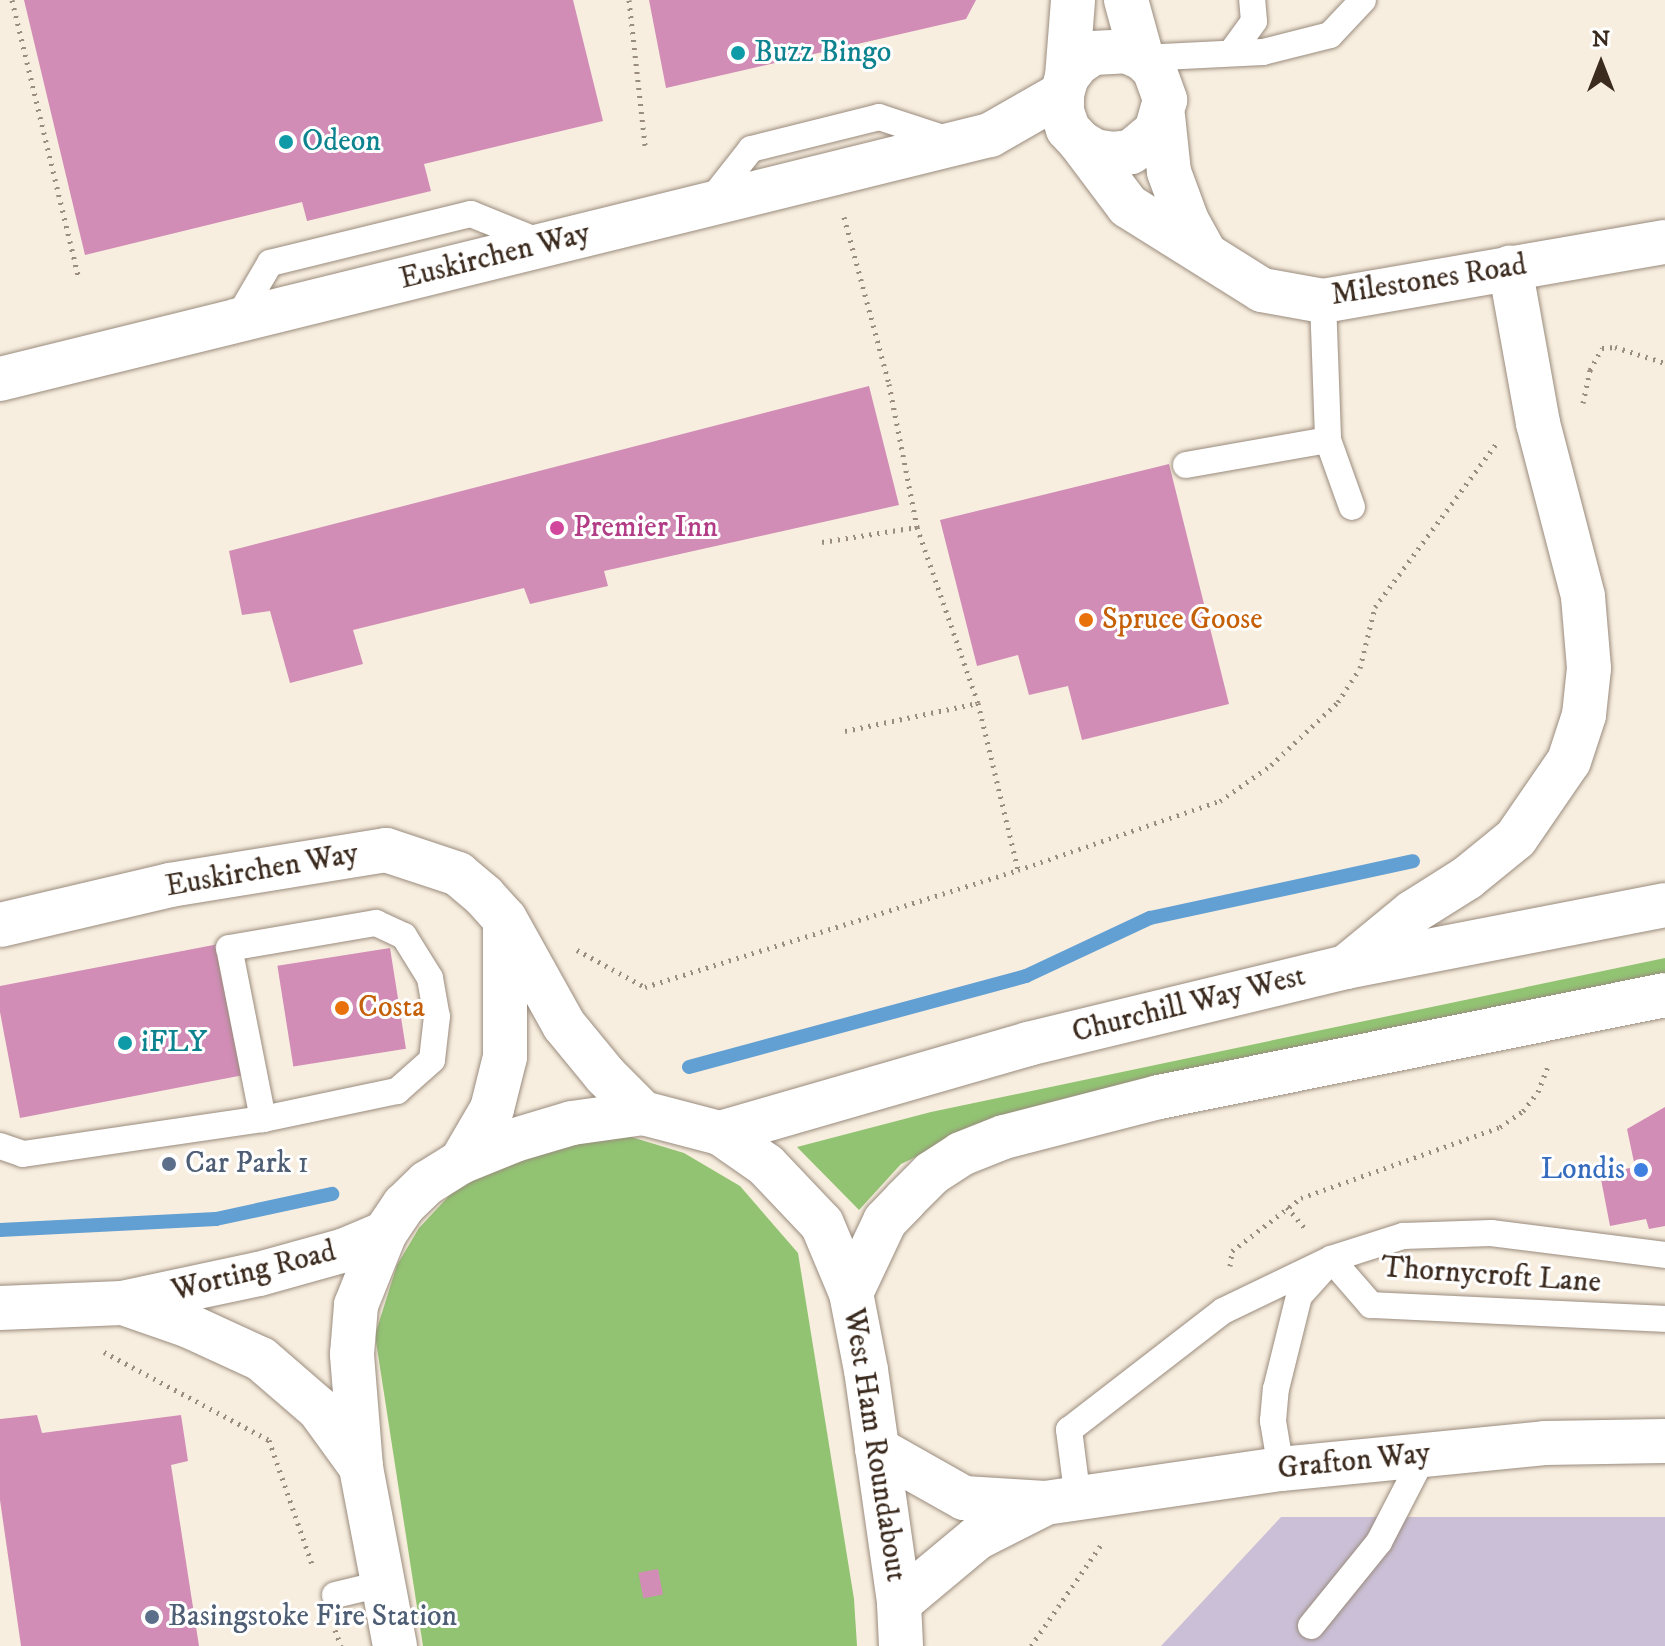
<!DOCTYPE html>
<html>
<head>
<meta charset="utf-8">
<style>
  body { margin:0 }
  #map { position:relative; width:1665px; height:1646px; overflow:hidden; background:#f8eedf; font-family:"IM FELL DW Pica",serif }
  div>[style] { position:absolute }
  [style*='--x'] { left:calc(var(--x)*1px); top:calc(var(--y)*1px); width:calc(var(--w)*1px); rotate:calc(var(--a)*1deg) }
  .industrial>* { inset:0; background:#cabfd6 }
  .green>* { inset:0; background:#92c373 }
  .stream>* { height:14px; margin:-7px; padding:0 7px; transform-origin:7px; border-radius:7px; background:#629fd3 }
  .building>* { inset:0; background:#d18db6; transform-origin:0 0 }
  .path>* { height:5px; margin-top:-2.5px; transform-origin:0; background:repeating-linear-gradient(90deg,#9a8c7e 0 2px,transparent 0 8px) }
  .roads { filter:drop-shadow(0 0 2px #9a8c7e) drop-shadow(0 0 2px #9a8c7e) }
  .lane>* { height:26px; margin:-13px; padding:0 13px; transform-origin:13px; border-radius:13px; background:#fff }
  .street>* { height:44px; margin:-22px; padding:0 22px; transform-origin:22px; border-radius:22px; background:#fff }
  .secondary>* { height:44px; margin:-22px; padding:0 22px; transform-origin:22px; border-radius:22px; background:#fff }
  .dots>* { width:22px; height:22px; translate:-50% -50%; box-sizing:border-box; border:4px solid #fff; border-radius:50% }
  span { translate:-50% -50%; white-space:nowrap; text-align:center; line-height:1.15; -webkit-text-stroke:6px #fff; paint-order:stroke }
  .culture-label { font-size:30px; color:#0d838f }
  .left { translate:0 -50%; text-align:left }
  .street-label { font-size:30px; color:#3b2a1e }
  .hotel-label { font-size:30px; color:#b23c85 }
  .food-label { font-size:30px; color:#c56008 }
  .service-label { font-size:30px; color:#4e5e75 }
  .shop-label { font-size:30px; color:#366cbe }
  .right { translate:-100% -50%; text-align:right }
  .north { position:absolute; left:1561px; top:24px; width:80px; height:80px; -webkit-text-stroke:6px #fff; paint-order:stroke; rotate:0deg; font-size:22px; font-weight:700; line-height:32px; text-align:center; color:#3b2a1e }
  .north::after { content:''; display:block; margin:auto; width:28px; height:36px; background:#3b2a1e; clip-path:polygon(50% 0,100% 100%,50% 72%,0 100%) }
</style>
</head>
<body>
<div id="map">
  <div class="industrial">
    <div style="clip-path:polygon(1281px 1517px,1665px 1517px,1665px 1646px,1161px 1646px)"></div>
  </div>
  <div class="green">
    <div style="clip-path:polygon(1665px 958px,1665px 977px,966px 1133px,901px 1164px,859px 1210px,797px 1147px,931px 1112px)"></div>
    <div style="clip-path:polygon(628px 1136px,684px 1153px,740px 1186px,798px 1253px,854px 1599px,857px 1646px,423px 1646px,375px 1335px,397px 1265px,419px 1228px,461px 1183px,562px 1141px)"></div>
  </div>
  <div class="stream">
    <div style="--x:689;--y:1067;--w:349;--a:-15.1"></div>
    <div style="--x:1026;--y:976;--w:137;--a:-25.1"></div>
    <div style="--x:1150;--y:918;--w:269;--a:-12.2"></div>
    <div style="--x:0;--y:1230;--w:216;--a:-2.9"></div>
    <div style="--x:216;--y:1219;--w:119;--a:-12.2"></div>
  </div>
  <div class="building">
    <div style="clip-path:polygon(24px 0,573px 0,603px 121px,424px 164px,431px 191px,307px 221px,302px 202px,85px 255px)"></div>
    <div style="clip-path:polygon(649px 0,976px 0,966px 19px,666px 88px)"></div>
    <div style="clip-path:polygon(869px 386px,899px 505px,604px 571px,608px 586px,530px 604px,524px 588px,353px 630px,363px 664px,290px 683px,270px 611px,242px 615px,229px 551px)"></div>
    <div style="clip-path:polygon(1169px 464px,1229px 704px,1082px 740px,1068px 686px,1029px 695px,1018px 655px,977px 666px,940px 520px)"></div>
    <div style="clip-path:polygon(224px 943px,249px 1074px,20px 1118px,0 1012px,0 986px)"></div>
    <div style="left:390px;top:948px;width:102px;height:114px;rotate:81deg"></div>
    <div style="clip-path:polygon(1665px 1107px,1665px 1226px,1649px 1229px,1646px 1219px,1610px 1226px,1600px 1174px,1635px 1167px,1627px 1129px)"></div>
    <div style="clip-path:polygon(37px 1415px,42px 1433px,181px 1415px,188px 1461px,171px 1465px,199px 1646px,21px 1646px,0 1500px,0 1419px)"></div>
    <div style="left:658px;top:1569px;width:26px;height:20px;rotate:79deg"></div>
  </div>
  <div class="path">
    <div style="--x:12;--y:0;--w:287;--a:76.5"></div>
    <div style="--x:629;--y:0;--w:147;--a:83.7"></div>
    <div style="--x:844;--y:217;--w:173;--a:74.9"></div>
    <div style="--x:889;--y:384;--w:146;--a:78.9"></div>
    <div style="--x:917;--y:527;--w:186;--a:70.9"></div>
    <div style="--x:978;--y:703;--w:172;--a:76.5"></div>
    <div style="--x:1583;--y:403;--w:34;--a:-78"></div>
    <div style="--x:1590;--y:370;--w:25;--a:-61"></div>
    <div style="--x:1602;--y:348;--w:13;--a:-4"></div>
    <div style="--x:1615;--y:347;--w:52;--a:17.7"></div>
    <div style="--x:822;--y:542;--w:96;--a:-9"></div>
    <div style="--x:845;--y:731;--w:136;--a:-11.9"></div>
    <div style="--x:577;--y:950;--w:77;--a:28.6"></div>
    <div style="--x:645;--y:987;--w:391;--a:-17.4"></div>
    <div style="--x:1018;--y:870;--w:213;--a:-18.9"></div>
    <div style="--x:1220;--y:801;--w:62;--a:-35.2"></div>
    <div style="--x:1271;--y:765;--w:92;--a:-43.2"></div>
    <div style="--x:1338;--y:702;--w:40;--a:-57.1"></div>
    <div style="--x:1360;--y:668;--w:63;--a:-76.2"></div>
    <div style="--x:1375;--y:607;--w:203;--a:-53.4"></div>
    <div style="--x:1287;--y:1207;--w:31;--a:50"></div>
    <div style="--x:1230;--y:1266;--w:15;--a:-82"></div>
    <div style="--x:1232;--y:1251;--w:87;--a:-37.5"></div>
    <div style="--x:1301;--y:1198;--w:211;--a:-19.6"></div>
    <div style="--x:1500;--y:1127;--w:28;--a:-35"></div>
    <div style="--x:1523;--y:1111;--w:24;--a:-52"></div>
    <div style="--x:1538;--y:1092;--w:28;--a:-69"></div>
    <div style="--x:104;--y:1352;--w:187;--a:28.1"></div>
    <div style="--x:269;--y:1440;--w:134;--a:70.9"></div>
    <div style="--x:335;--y:1630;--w:17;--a:69"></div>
    <div style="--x:1031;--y:1646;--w:126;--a:-55.3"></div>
  </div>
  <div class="roads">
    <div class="lane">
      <div style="--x:1231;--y:53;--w:39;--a:-54"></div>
      <div style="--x:1254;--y:21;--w:21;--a:-95"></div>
      <div style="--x:1142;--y:58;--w:121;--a:-2.8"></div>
      <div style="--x:1263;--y:52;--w:69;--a:-14.2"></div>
      <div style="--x:1330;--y:35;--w:48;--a:-46.7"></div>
      <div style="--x:707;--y:205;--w:71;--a:-51.8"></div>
      <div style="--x:751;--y:149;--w:132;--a:-14"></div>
      <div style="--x:879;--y:117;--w:77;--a:18.2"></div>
      <div style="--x:1323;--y:301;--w:139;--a:87.9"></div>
      <div style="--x:1328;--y:440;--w:71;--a:70.3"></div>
      <div style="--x:236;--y:321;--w:67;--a:-59.6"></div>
      <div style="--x:270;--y:263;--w:207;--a:-13.7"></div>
      <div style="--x:471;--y:214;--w:80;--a:22.1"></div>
      <div style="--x:1186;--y:465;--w:144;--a:-10"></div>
      <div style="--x:376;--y:923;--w:31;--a:25"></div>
      <div style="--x:404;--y:936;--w:49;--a:58.2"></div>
      <div style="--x:430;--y:978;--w:39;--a:80"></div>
      <div style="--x:437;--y:1016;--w:44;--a:96.5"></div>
      <div style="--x:432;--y:1060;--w:47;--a:138.5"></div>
      <div style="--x:397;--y:1091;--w:137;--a:168.2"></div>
      <div style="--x:263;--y:1119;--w:174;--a:-101.2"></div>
      <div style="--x:229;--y:948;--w:149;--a:-9.7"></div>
      <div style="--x:0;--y:1146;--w:24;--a:19"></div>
      <div style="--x:23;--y:1154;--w:243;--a:-8.3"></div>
      <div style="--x:1331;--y:1259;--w:61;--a:49"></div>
      <div style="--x:1371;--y:1305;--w:294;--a:2.7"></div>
      <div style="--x:1281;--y:1469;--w:49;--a:-99.5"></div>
      <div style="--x:1273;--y:1421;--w:32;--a:-85"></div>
      <div style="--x:1276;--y:1389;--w:96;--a:-76.1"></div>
      <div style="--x:1299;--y:1296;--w:38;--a:-48"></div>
      <div style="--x:1078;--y:1500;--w:71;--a:-97.3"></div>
      <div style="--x:1069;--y:1430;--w:195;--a:-37.7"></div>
      <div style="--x:1223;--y:1311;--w:120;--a:-25.7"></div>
      <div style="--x:1331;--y:1259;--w:76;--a:-17.7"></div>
      <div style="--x:1403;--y:1236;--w:88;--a:-2"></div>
      <div style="--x:1491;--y:1233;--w:175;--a:7.2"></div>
      <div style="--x:335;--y:1595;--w:51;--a:-13.5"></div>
      <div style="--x:1311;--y:1626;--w:108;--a:-51"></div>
      <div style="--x:1379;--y:1542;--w:98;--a:-62.7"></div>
    </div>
    <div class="street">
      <div style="--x:1126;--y:0;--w:60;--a:74.6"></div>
      <div style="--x:1067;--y:77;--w:18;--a:-52"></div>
      <div style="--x:1078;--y:63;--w:18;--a:-34"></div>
      <div style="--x:1093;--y:53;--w:33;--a:-3"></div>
      <div style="--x:1126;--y:51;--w:17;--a:24"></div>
      <div style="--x:1142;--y:58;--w:16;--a:43"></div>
      <div style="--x:1154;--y:69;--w:33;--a:70"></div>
      <div style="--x:1165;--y:100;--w:32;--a:106"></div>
      <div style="--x:1156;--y:131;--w:33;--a:140"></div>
      <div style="--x:1131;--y:152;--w:18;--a:174"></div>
      <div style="--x:1113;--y:154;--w:18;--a:-171"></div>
      <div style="--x:1095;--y:151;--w:17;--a:-149"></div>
      <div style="--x:1080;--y:142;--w:18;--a:-133"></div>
      <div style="--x:1068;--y:129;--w:18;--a:-109"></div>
      <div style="--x:1062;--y:112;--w:18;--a:-90"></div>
      <div style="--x:1062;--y:94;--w:18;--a:-74"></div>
      <div style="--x:1067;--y:77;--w:77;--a:-85.5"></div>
      <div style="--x:1163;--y:116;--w:56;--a:83.9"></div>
      <div style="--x:1169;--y:172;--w:52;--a:69.8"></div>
      <div style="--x:1187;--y:221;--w:35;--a:61"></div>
      <div style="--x:1080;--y:142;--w:80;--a:53.1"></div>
      <div style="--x:1128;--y:206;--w:158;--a:32.1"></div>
      <div style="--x:1262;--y:290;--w:62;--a:10.2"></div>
      <div style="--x:1323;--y:301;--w:347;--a:-9.8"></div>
      <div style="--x:0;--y:379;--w:1020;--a:-13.85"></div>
      <div style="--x:990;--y:135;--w:83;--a:-29.7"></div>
      <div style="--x:0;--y:925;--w:175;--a:-13.2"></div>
      <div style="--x:170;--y:885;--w:219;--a:-9.2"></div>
      <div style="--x:386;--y:850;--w:76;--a:18.4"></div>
      <div style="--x:458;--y:874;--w:34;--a:40"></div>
      <div style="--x:484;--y:896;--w:31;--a:48"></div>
      <div style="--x:505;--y:919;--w:121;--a:60.9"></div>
      <div style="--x:564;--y:1025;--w:65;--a:50.6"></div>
      <div style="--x:605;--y:1075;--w:54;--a:45"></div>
      <div style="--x:1346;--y:967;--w:87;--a:-39.4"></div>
      <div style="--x:1413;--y:912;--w:64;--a:-32.2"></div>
      <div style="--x:1467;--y:878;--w:63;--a:-39.2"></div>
      <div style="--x:1516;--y:838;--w:93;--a:-55.5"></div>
      <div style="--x:1569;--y:761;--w:48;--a:-71.9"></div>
      <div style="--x:1584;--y:715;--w:47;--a:-83.9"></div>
      <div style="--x:1589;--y:668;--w:72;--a:-94.8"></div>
      <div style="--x:1583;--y:596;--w:179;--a:-104.6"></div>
      <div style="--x:1538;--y:423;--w:158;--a:-100.2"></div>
      <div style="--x:461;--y:1162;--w:61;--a:-59.7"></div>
      <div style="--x:492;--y:1109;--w:54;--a:-76"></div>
      <div style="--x:505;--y:1057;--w:134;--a:-90"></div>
      <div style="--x:877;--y:1449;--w:100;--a:29.4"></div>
      <div style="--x:964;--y:1498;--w:81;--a:3.5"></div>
      <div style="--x:1045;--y:1503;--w:238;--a:-8.2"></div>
      <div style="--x:1281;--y:1469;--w:265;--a:-5.6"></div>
      <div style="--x:1545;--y:1443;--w:120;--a:-1"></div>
      <div style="--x:899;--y:1603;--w:102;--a:-39.8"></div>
      <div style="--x:977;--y:1538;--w:73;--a:-26.9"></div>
    </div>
    <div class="secondary">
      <div style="--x:720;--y:1133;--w:321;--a:-16.1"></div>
      <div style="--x:1028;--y:1044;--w:327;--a:-13.6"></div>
      <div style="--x:1346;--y:967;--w:325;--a:-11"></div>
      <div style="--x:851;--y:1293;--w:80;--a:-64.7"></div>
      <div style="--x:885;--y:1221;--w:29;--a:-46"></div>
      <div style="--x:905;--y:1200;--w:38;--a:-45"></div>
      <div style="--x:932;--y:1173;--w:35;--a:-33"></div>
      <div style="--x:961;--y:1154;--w:46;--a:-21.6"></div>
      <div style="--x:1004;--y:1137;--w:160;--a:-14.5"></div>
      <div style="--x:1159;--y:1097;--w:516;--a:-11.4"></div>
      <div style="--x:123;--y:1303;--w:70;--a:19.2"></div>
      <div style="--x:189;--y:1326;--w:79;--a:24.6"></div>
      <div style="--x:261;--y:1359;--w:77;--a:40.8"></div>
      <div style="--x:319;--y:1409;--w:72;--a:54.1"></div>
      <div style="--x:0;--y:1308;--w:122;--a:-2.3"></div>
      <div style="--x:122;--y:1303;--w:140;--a:-12"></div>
      <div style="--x:259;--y:1274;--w:89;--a:-15.6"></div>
      <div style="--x:345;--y:1250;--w:43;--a:-23"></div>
      <div style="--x:395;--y:1646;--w:182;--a:-100.8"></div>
      <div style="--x:361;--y:1467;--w:113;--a:-94.6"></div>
      <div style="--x:352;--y:1354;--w:49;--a:-85.3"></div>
      <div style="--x:356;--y:1305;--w:78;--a:-68.1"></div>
      <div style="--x:385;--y:1233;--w:34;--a:-56"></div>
      <div style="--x:404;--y:1205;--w:32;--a:-44"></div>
      <div style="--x:427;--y:1183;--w:40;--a:-32"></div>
      <div style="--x:461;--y:1162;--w:58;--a:-22.2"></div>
      <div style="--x:515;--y:1140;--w:59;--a:-16.6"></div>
      <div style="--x:572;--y:1123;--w:72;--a:-8"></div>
      <div style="--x:643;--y:1113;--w:80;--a:14.6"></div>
      <div style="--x:720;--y:1133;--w:56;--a:34.8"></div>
      <div style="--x:766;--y:1165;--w:81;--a:46.5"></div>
      <div style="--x:822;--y:1224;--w:75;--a:67.2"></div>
      <div style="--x:851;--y:1293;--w:78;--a:79"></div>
      <div style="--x:866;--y:1370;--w:235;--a:81.9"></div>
      <div style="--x:899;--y:1603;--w:43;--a:87.3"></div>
    </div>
  </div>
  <div class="dots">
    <div style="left:738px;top:53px;background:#0f9aa8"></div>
    <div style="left:286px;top:142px;background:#0f9aa8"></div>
    <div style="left:557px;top:528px;background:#d1479c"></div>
    <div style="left:1086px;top:620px;background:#e8710a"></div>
    <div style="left:342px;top:1008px;background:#e8710a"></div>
    <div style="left:125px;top:1043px;background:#0f9aa8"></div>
    <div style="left:169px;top:1164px;background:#5c6f8a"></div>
    <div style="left:1641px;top:1170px;background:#3f7fe0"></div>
    <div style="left:152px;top:1617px;background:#5c6f8a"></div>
  </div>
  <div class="culture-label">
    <span class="left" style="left:754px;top:53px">Buzz Bingo</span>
    <span class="left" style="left:302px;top:142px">Odeon</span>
    <span class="left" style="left:141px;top:1043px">iFLY</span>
  </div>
  <div class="street-label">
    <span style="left:495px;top:257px;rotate:-14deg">Euskirchen Way</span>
    <span style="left:1429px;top:281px;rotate:-9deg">Milestones Road</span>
    <span style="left:262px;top:871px;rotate:-10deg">Euskirchen Way</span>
    <span style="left:1189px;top:1005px;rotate:-14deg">Churchill Way West</span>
    <span style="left:254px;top:1272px;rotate:-14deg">Worting Road</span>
    <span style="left:1491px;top:1276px;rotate:4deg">Thornycroft Lane</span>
    <span style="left:874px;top:1445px;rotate:81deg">West Ham Roundabout</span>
    <span style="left:1354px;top:1462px;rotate:-6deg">Grafton Way</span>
  </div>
  <div class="hotel-label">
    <span class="left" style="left:573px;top:528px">Premier Inn</span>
  </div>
  <div class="food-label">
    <span class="left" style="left:1102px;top:620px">Spruce Goose</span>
    <span class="left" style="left:358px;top:1008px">Costa</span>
  </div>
  <div class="service-label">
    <span class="left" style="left:185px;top:1164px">Car Park 1</span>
    <span class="left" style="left:168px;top:1617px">Basingstoke Fire Station</span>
  </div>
  <div class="shop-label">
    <span class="right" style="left:1625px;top:1170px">Londis</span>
  </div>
  <div class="north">N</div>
</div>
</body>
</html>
